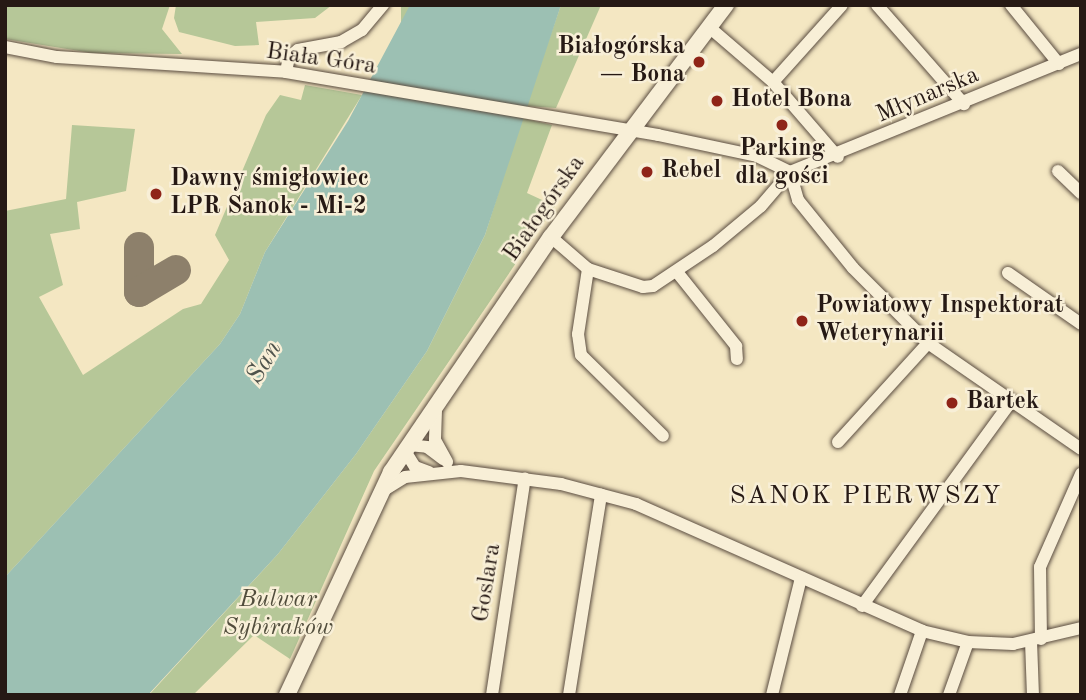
<!DOCTYPE html>
<html>
<head>
<meta charset="utf-8">
<style>
  body { margin:0 }
  #map { position:relative; width:1086px; height:700px; overflow:hidden; background:#f4e7c2; font-family:"Old Standard TT",serif }
  div>[style] { position:absolute }
  [style*='--x'] { left:calc(var(--x)*1px); top:calc(var(--y)*1px); width:calc(var(--w)*1px); rotate:calc(var(--a)*1deg) }
  .green>* { inset:0; background:#b6c798; transform-origin:0 0 }
  .water>* { inset:0; background:#9cc0b3 }
  .taxiway>* { height:30px; margin:-15px; padding:0 15px; transform-origin:15px; border-radius:15px; background:#8d806b }
  .roads { filter:drop-shadow(0 0 2px #5a4c40) drop-shadow(0 0 2px #5a4c40) }
  .minor>* { height:12px; margin:-6px; padding:0 6px; transform-origin:6px; border-radius:6px; background:#f8efd7 }
  .tertiary>* { height:16px; margin:-8px; padding:0 8px; transform-origin:8px; border-radius:8px; background:#f8efd7 }
  .dots>* { width:19px; height:19px; translate:-50% -50%; box-sizing:border-box; border:4px solid #f8efd7; border-radius:50% }
  span { translate:-50% -50%; white-space:nowrap; text-align:center; line-height:1.15; -webkit-text-stroke:5px #f8efd7; paint-order:stroke }
  .poi-label { font-size:24px; color:#261914; font-weight:700 }
  .right { translate:-100% -50%; text-align:right }
  .left { translate:0 -50%; text-align:left }
  .street-label { font-size:24px; color:#261914 }
  .park-label { font-size:24px; color:#514d3c; font-style:italic }
  .water-label { font-size:26px; color:#4f534c; font-style:italic }
  .neighbourhood-label { font-size:26px; color:#261914; letter-spacing:2px }
  .frame { position:absolute; inset:0; border:7px solid #261914; pointer-events:none }
</style>
</head>
<body>
<div id="map">
  <div class="green">
    <div style="clip-path:polygon(5px 5px,170px 5px,162px 29px,182px 54px,92px 53px,5px 39px)"></div>
    <div style="clip-path:polygon(176px 5px,332px 5px,315px 18px,256px 22px,259px 45px,235px 46px,179px 32px,174px 18px)"></div>
    <div style="left:401px;top:5px;width:9px;height:82px"></div>
    <div style="clip-path:polygon(561px 5px,601px 5px,556px 108px,526px 106px)"></div>
    <div style="clip-path:polygon(305px 85px,362px 95px,265px 252px,240px 314px,220px 344px,5px 577px,5px 211px,66px 199px,72px 125px,135px 129px,126px 191px,77px 202px,80px 229px,50px 234px,63px 285px,39px 297px,83px 375px,183px 309px,201px 304px,229px 260px,215px 235px,266px 115px,280px 95px,301px 100px)"></div>
    <div style="clip-path:polygon(522px 118px,552px 125px,527px 193px,555px 206px,374px 471px,290px 659px,254px 635px,193px 695px,149px 695px,278px 554px,356px 454px,427px 351px,485px 235px)"></div>
  </div>
  <div class="water">
    <div style="clip-path:polygon(410px 5px,561px 5px,485px 235px,427px 351px,356px 454px,278px 554px,148px 695px,5px 695px,5px 577px,220px 344px,240px 314px,265px 252px,348px 121px)"></div>
  </div>
  <div class="taxiway">
    <div style="--x:139;--y:247;--w:45;--a:90"></div>
    <div style="--x:139;--y:292;--w:43;--a:-30.7"></div>
  </div>
  <div class="roads">
    <div class="minor">
      <div style="--x:877;--y:5;--w:132;--a:48.7"></div>
      <div style="--x:1011;--y:5;--w:76;--a:50.9"></div>
      <div style="--x:709;--y:27;--w:84;--a:40.7"></div>
      <div style="--x:773;--y:82;--w:99;--a:49.1"></div>
      <div style="--x:5;--y:47;--w:53;--a:10.9"></div>
      <div style="--x:57;--y:57;--w:229;--a:3.7"></div>
      <div style="--x:286;--y:72;--w:377;--a:9.6"></div>
      <div style="--x:658;--y:135;--w:101;--a:12"></div>
      <div style="--x:757;--y:156;--w:37;--a:26"></div>
      <div style="--x:286;--y:72;--w:15;--a:-79"></div>
      <div style="--x:289;--y:57;--w:11;--a:-38"></div>
      <div style="--x:298;--y:50;--w:44;--a:-10.5"></div>
      <div style="--x:341;--y:42;--w:24;--a:-30"></div>
      <div style="--x:362;--y:30;--w:33;--a:-50"></div>
      <div style="--x:773;--y:82;--w:103;--a:-48.1"></div>
      <div style="--x:1058;--y:171;--w:32;--a:44"></div>
      <div style="--x:790;--y:172;--w:29;--a:74"></div>
      <div style="--x:798;--y:200;--w:87;--a:51"></div>
      <div style="--x:853;--y:268;--w:106;--a:45"></div>
      <div style="--x:928;--y:343;--w:186;--a:34.7"></div>
      <div style="--x:551;--y:237;--w:49;--a:40.9"></div>
      <div style="--x:588;--y:269;--w:58;--a:18.1"></div>
      <div style="--x:643;--y:287;--w:10;--a:-6"></div>
      <div style="--x:653;--y:286;--w:72;--a:-33.7"></div>
      <div style="--x:713;--y:246;--w:62;--a:-39.8"></div>
      <div style="--x:761;--y:206;--w:45;--a:-49.5"></div>
      <div style="--x:790;--y:172;--w:314;--a:-22.1"></div>
      <div style="--x:588;--y:269;--w:66;--a:98.7"></div>
      <div style="--x:578;--y:334;--w:21;--a:82"></div>
      <div style="--x:581;--y:355;--w:115;--a:44.6"></div>
      <div style="--x:677;--y:272;--w:95;--a:51.4"></div>
      <div style="--x:736;--y:346;--w:13;--a:86"></div>
      <div style="--x:1008;--y:273;--w:89;--a:34.9"></div>
      <div style="--x:436;--y:410;--w:30;--a:92"></div>
      <div style="--x:435;--y:440;--w:25;--a:61"></div>
      <div style="--x:838;--y:442;--w:134;--a:-47.7"></div>
      <div style="--x:409;--y:445;--w:18;--a:6"></div>
      <div style="--x:427;--y:447;--w:20;--a:37"></div>
      <div style="--x:405;--y:451;--w:19;--a:58"></div>
      <div style="--x:415;--y:467;--w:15;--a:20"></div>
      <div style="--x:381;--y:492;--w:28;--a:-32"></div>
      <div style="--x:405;--y:477;--w:56;--a:-6.1"></div>
      <div style="--x:461;--y:471;--w:101;--a:7.4"></div>
      <div style="--x:561;--y:484;--w:78;--a:14.9"></div>
      <div style="--x:636;--y:504;--w:313;--a:23.9"></div>
      <div style="--x:922;--y:631;--w:47;--a:13.4"></div>
      <div style="--x:968;--y:642;--w:45;--a:2.5"></div>
      <div style="--x:1013;--y:644;--w:70;--a:-13.2"></div>
      <div style="--x:862;--y:606;--w:253;--a:-53.9"></div>
      <div style="--x:1041;--y:639;--w:72;--a:-90.8"></div>
      <div style="--x:1040;--y:567;--w:102;--a:-66.2"></div>
      <div style="--x:1031;--y:641;--w:54;--a:87.9"></div>
      <div style="--x:492;--y:695;--w:219;--a:-81.4"></div>
      <div style="--x:569;--y:695;--w:203;--a:-80.9"></div>
      <div style="--x:772;--y:695;--w:121;--a:-76.1"></div>
      <div style="--x:900;--y:695;--w:68;--a:-71"></div>
      <div style="--x:949;--y:695;--w:56;--a:-70.3"></div>
    </div>
    <div class="tertiary">
      <div style="--x:287;--y:695;--w:246;--a:-65"></div>
      <div style="--x:391;--y:472;--w:284;--a:-55.8"></div>
      <div style="--x:551;--y:237;--w:291;--a:-53"></div>
    </div>
  </div>
  <div class="dots">
    <div style="left:699px;top:62px;background:#8f2418"></div>
    <div style="left:717px;top:101px;background:#8f2418"></div>
    <div style="left:782px;top:125px;background:#8f2418"></div>
    <div style="left:647px;top:172px;background:#8f2418"></div>
    <div style="left:156px;top:194px;background:#8f2418"></div>
    <div style="left:802px;top:321px;background:#8f2418"></div>
    <div style="left:952px;top:403px;background:#8f2418"></div>
  </div>
  <div class="poi-label">
    <span class="right" style="left:685px;top:62px">Białogórska<br>— Bona</span>
    <span class="left" style="left:731px;top:101px">Hotel Bona</span>
    <span style="left:782px;top:164px">Parking<br>dla gości</span>
    <span class="left" style="left:661px;top:172px">Rebel</span>
    <span class="left" style="left:170px;top:194px">Dawny śmigłowiec<br>LPR Sanok - Mi-2</span>
    <span class="left" style="left:816px;top:321px">Powiatowy Inspektorat<br>Weterynarii</span>
    <span class="left" style="left:966px;top:403px">Bartek</span>
  </div>
  <div class="street-label">
    <span style="left:321px;top:60px;rotate:8deg">Biała Góra</span>
    <span style="left:928px;top:96px;rotate:-23deg">Młynarska</span>
    <span style="left:545px;top:209px;rotate:-55deg">Białogórska</span>
    <span style="left:488px;top:583px;rotate:-81deg">Goslara</span>
  </div>
  <div class="park-label">
    <span style="left:278px;top:615px">Bulwar<br>Sybiraków</span>
  </div>
  <div class="water-label">
    <span style="left:265px;top:363px;rotate:-59deg">San</span>
  </div>
  <div class="neighbourhood-label">
    <span style="left:866px;top:497px">SANOK PIERWSZY</span>
  </div>
  <div class="frame"></div>
</div>
</body>
</html>
